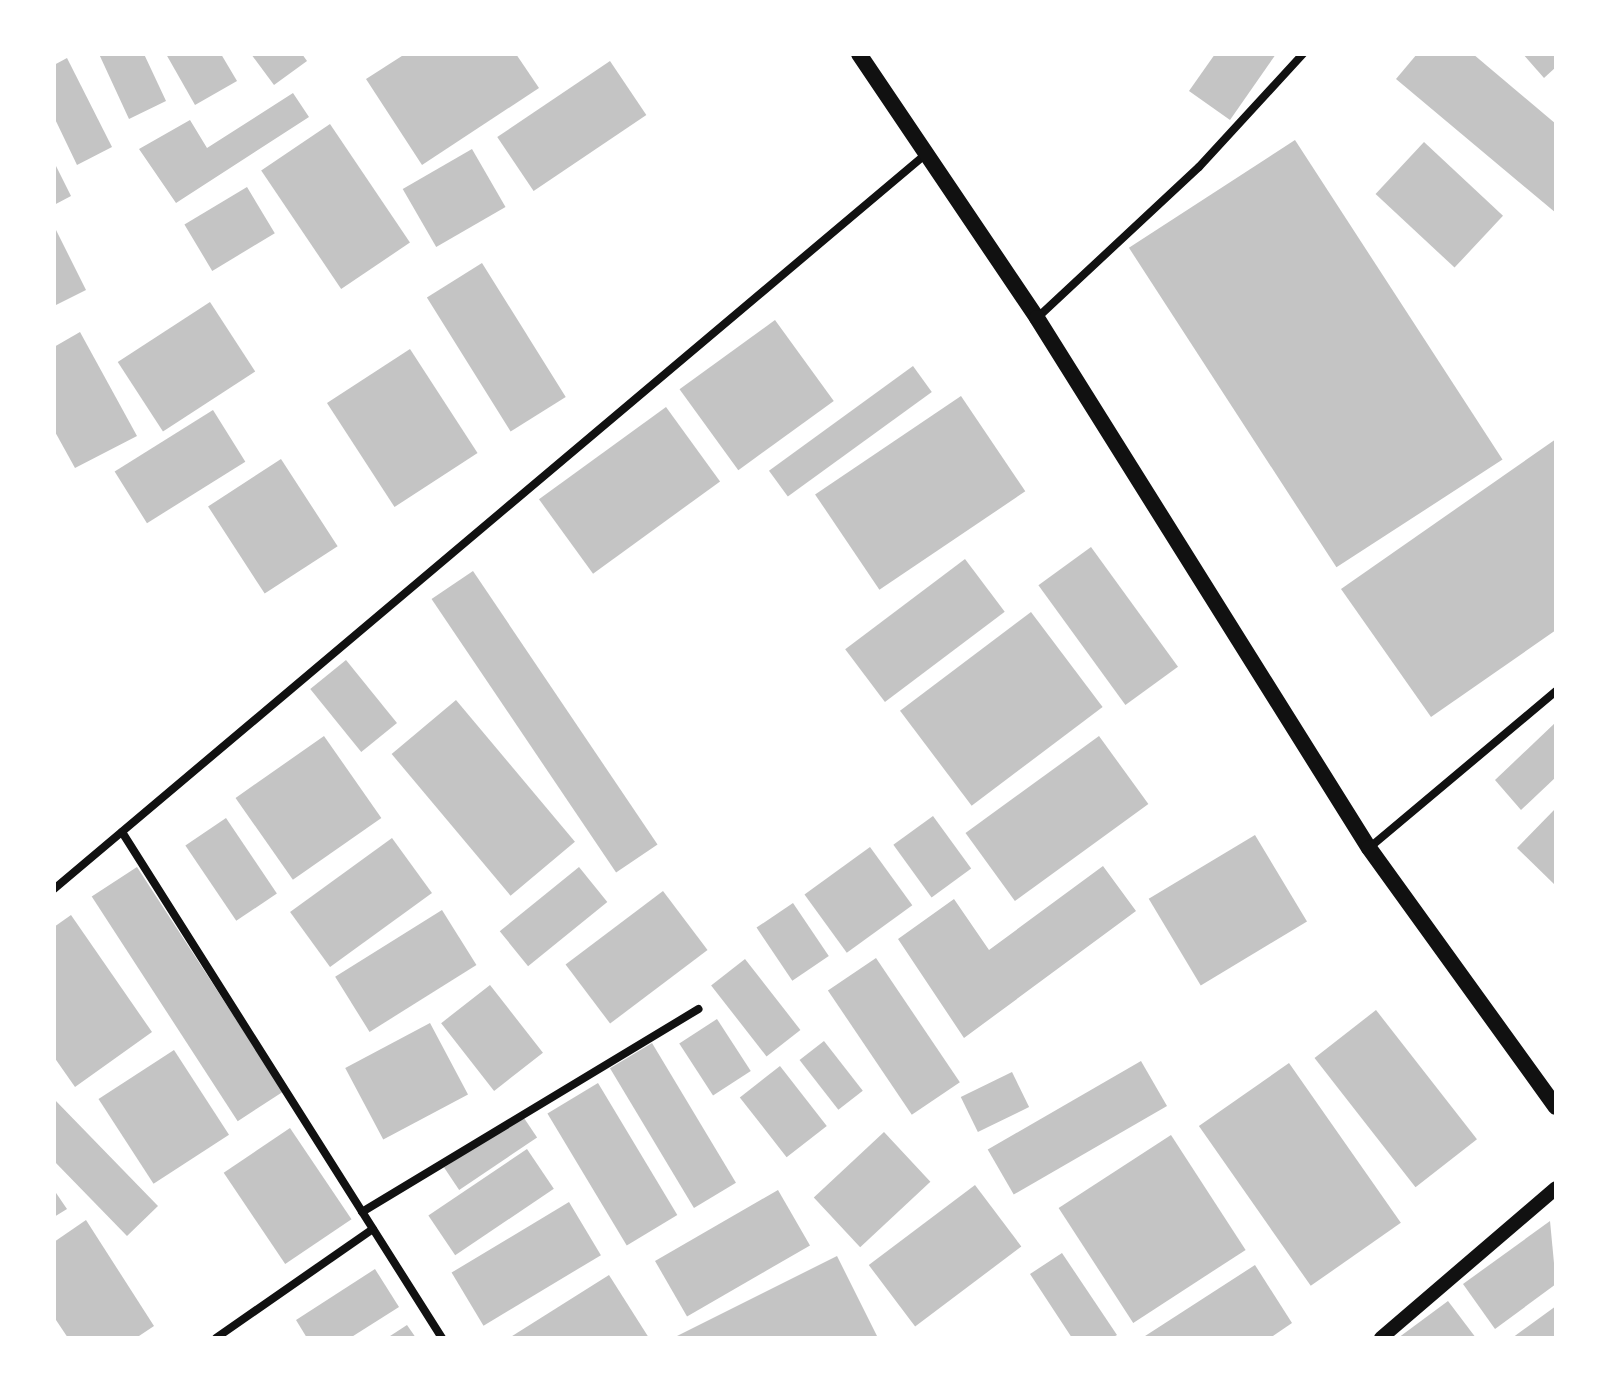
<!DOCTYPE html>
<html>
<head>
<meta charset="utf-8">
<style>
  body { margin:0 }
  #map { position:relative; width:1610px; height:1392px; overflow:hidden; background:#fff; font-family:Arial,sans-serif }
  div>[style] { position:absolute }
  [style*='--x'] { left:calc(var(--x)*1px); top:calc(var(--y)*1px); width:calc(var(--w)*1px); rotate:calc(var(--a)*1deg) }
  .building>* { inset:0; background:#c4c4c4; transform-origin:0 0 }
  .minor>* { height:8px; margin:-4px; padding:0 4px; transform-origin:4px; border-radius:4px; background:#111 }
  .tertiary>* { height:14px; margin:-7px; padding:0 7px; transform-origin:7px; border-radius:7px; background:#111 }
  .secondary>* { height:16px; margin:-8px; padding:0 8px; transform-origin:8px; border-radius:8px; background:#111 }
  span { translate:-50% -50%; white-space:nowrap; text-align:center; line-height:1.15; -webkit-text-stroke:6px #fff; paint-order:stroke }
  .frame { position:absolute; inset:0; border:56px solid #fff; pointer-events:none }
</style>
</head>
<body>
<div id="map">
  <div class="building">
    <div style="clip-path:polygon(99px 54px,144px 54px,166px 101px,129px 119px)"></div>
    <div style="clip-path:polygon(166px 54px,221px 54px,237px 81px,195px 105px)"></div>
    <div style="clip-path:polygon(251px 54px,302px 54px,307px 61px,274px 85px)"></div>
    <div style="clip-path:polygon(405px 54px,516px 54px,539px 88px,422px 165px,366px 79px)"></div>
    <div style="clip-path:polygon(1215px 54px,1276px 54px,1230px 120px,1189px 91px)"></div>
    <div style="clip-path:polygon(1417px 54px,1473px 54px,1556px 124px,1556px 213px,1396px 79px)"></div>
    <div style="clip-path:polygon(1523px 54px,1556px 54px,1556px 67px,1544px 78px)"></div>
    <div style="clip-path:polygon(67px 58px,112px 147px,77px 165px,54px 117px,54px 65px)"></div>
    <div style="left:610px;top:61px;width:65px;height:136px;rotate:56deg"></div>
    <div style="clip-path:polygon(293px 93px,309px 117px,176px 203px,139px 149px,190px 120px,207px 148px)"></div>
    <div style="left:330px;top:124px;width:143px;height:83px;rotate:56deg"></div>
    <div style="left:1295px;top:140px;width:381px;height:198px;rotate:57deg"></div>
    <div style="left:1424px;top:142px;width:108px;height:71px;rotate:43deg"></div>
    <div style="left:472px;top:149px;width:67px;height:80px;rotate:60deg"></div>
    <div style="clip-path:polygon(54px 162px,71px 196px,54px 205px)"></div>
    <div style="left:247px;top:187px;width:54px;height:73px;rotate:59deg"></div>
    <div style="clip-path:polygon(54px 226px,86px 290px,54px 306px)"></div>
    <div style="left:482px;top:263px;width:158px;height:65px;rotate:58deg"></div>
    <div style="left:210px;top:302px;width:83px;height:110px;rotate:57deg"></div>
    <div style="left:775px;top:320px;width:100px;height:118px;rotate:54deg"></div>
    <div style="clip-path:polygon(80px 332px,137px 436px,75px 468px,54px 430px,54px 347px)"></div>
    <div style="left:410px;top:349px;width:124px;height:99px;rotate:57deg"></div>
    <div style="left:913px;top:366px;width:32px;height:178px;rotate:54deg"></div>
    <div style="left:961px;top:396px;width:115px;height:176px;rotate:56deg"></div>
    <div style="left:666px;top:407px;width:92px;height:157px;rotate:54deg"></div>
    <div style="left:213px;top:410px;width:61px;height:116px;rotate:58deg"></div>
    <div style="clip-path:polygon(1556px 439px,1556px 630px,1431px 717px,1341px 589px)"></div>
    <div style="left:281px;top:459px;width:104px;height:87px;rotate:57deg"></div>
    <div style="left:1091px;top:547px;width:148px;height:65px;rotate:54deg"></div>
    <div style="left:965px;top:559px;width:66px;height:150px;rotate:53deg"></div>
    <div style="left:473px;top:571px;width:330px;height:50px;rotate:56deg"></div>
    <div style="left:1031px;top:612px;width:119px;height:164px;rotate:53deg"></div>
    <div style="left:346px;top:660px;width:81px;height:46px;rotate:51deg"></div>
    <div style="left:456px;top:700px;width:185px;height:84px;rotate:50deg"></div>
    <div style="clip-path:polygon(1556px 722px,1556px 777px,1521px 810px,1495px 780px)"></div>
    <div style="left:324px;top:736px;width:100px;height:108px;rotate:55deg"></div>
    <div style="left:1099px;top:736px;width:84px;height:165px;rotate:54deg"></div>
    <div style="clip-path:polygon(1556px 808px,1556px 886px,1517px 848px)"></div>
    <div style="left:933px;top:816px;width:65px;height:49px;rotate:54deg"></div>
    <div style="left:226px;top:818px;width:91px;height:49px;rotate:56deg"></div>
    <div style="left:1255px;top:835px;width:101px;height:124px;rotate:59deg"></div>
    <div style="left:392px;top:838px;width:68px;height:126px;rotate:54deg"></div>
    <div style="left:870px;top:847px;width:72px;height:81px;rotate:54deg"></div>
    <div style="clip-path:polygon(1103px 866px,1136px 911px,964px 1038px,898px 939px,954px 899px,989px 950px)"></div>
    <div style="left:137px;top:867px;width:268px;height:54px;rotate:57deg"></div>
    <div style="left:579px;top:867px;width:45px;height:102px;rotate:51deg"></div>
    <div style="left:663px;top:891px;width:74px;height:122px;rotate:53deg"></div>
    <div style="left:793px;top:903px;width:64px;height:44px;rotate:56deg"></div>
    <div style="left:442px;top:910px;width:65px;height:126px;rotate:58deg"></div>
    <div style="clip-path:polygon(71px 915px,152px 1032px,75px 1087px,54px 1057px,54px 927px)"></div>
    <div style="left:876px;top:958px;width:150px;height:58px;rotate:56deg"></div>
    <div style="left:745px;top:959px;width:90px;height:43px;rotate:52deg"></div>
    <div style="left:490px;top:985px;width:86px;height:62px;rotate:52deg"></div>
    <div style="left:1376px;top:1010px;width:164px;height:78px;rotate:52deg"></div>
    <div style="left:717px;top:1019px;width:62px;height:45px;rotate:57deg"></div>
    <div style="left:430px;top:1023px;width:81px;height:96px;rotate:62deg"></div>
    <div style="left:824px;top:1041px;width:63px;height:31px;rotate:52deg"></div>
    <div style="left:652px;top:1043px;width:163px;height:49px;rotate:59deg"></div>
    <div style="left:174px;top:1050px;width:101px;height:90px;rotate:57deg"></div>
    <div style="left:1141px;top:1061px;width:52px;height:177px;rotate:60deg"></div>
    <div style="left:1289px;top:1063px;width:195px;height:110px;rotate:55deg"></div>
    <div style="left:780px;top:1066px;width:76px;height:51px;rotate:52deg"></div>
    <div style="left:1012px;top:1072px;width:39px;height:57px;rotate:64deg"></div>
    <div style="left:598px;top:1083px;width:154px;height:59px;rotate:59deg"></div>
    <div style="clip-path:polygon(54px 1099px,158px 1206px,127px 1236px,54px 1161px)"></div>
    <div style="left:522px;top:1115px;width:27px;height:94px;rotate:56deg"></div>
    <div style="left:290px;top:1128px;width:110px;height:80px;rotate:56deg"></div>
    <div style="left:884px;top:1132px;width:68px;height:96px;rotate:47deg"></div>
    <div style="left:1171px;top:1135px;width:137px;height:134px;rotate:57deg"></div>
    <div style="left:527px;top:1149px;width:48px;height:119px;rotate:56deg"></div>
    <div style="left:975px;top:1185px;width:77px;height:133px;rotate:53deg"></div>
    <div style="clip-path:polygon(54px 1190px,67px 1209px,54px 1217px)"></div>
    <div style="left:778px;top:1190px;width:64px;height:142px;rotate:60deg"></div>
    <div style="left:569px;top:1202px;width:62px;height:137px;rotate:59deg"></div>
    <div style="clip-path:polygon(86px 1220px,154px 1326px,136px 1338px,68px 1338px,54px 1317px,54px 1242px)"></div>
    <div style="clip-path:polygon(1550px 1221px,1556px 1284px,1495px 1329px,1463px 1284px)"></div>
    <div style="clip-path:polygon(1062px 1253px,1117px 1335px,1112px 1338px,1072px 1338px,1030px 1274px)"></div>
    <div style="clip-path:polygon(837px 1256px,878px 1338px,673px 1338px)"></div>
    <div style="clip-path:polygon(1255px 1265px,1292px 1323px,1270px 1338px,1142px 1338px)"></div>
    <div style="clip-path:polygon(375px 1269px,399px 1307px,350px 1338px,307px 1338px,296px 1320px)"></div>
    <div style="clip-path:polygon(609px 1275px,649px 1338px,509px 1338px)"></div>
    <div style="clip-path:polygon(1448px 1301px,1476px 1338px,1398px 1338px)"></div>
    <div style="clip-path:polygon(1556px 1306px,1556px 1338px,1512px 1338px)"></div>
    <div style="clip-path:polygon(407px 1325px,416px 1338px,387px 1338px)"></div>
  </div>
  <div class="minor">
    <div style="--x:1037;--y:318;--w:221;--a:-43"></div>
    <div style="--x:1199;--y:167;--w:154;--a:-47.4"></div>
    <div style="--x:122;--y:832;--w:599;--a:57.69"></div>
    <div style="--x:1369;--y:848;--w:244;--a:-40"></div>
    <div style="--x:54;--y:889;--w:1142;--a:-40.13"></div>
    <div style="--x:362;--y:1212;--w:393;--a:-31.1"></div>
    <div style="--x:216;--y:1338;--w:191;--a:-34.8"></div>
  </div>
  <div class="tertiary">
    <div style="--x:1381;--y:1338;--w:230;--a:-40.6"></div>
  </div>
  <div class="secondary">
    <div style="--x:859;--y:54;--w:318;--a:56"></div>
    <div style="--x:1037;--y:318;--w:625;--a:57.94"></div>
    <div style="--x:1369;--y:848;--w:319;--a:54.2"></div>
  </div>
  <div class="frame"></div>
</div>
</body>
</html>
